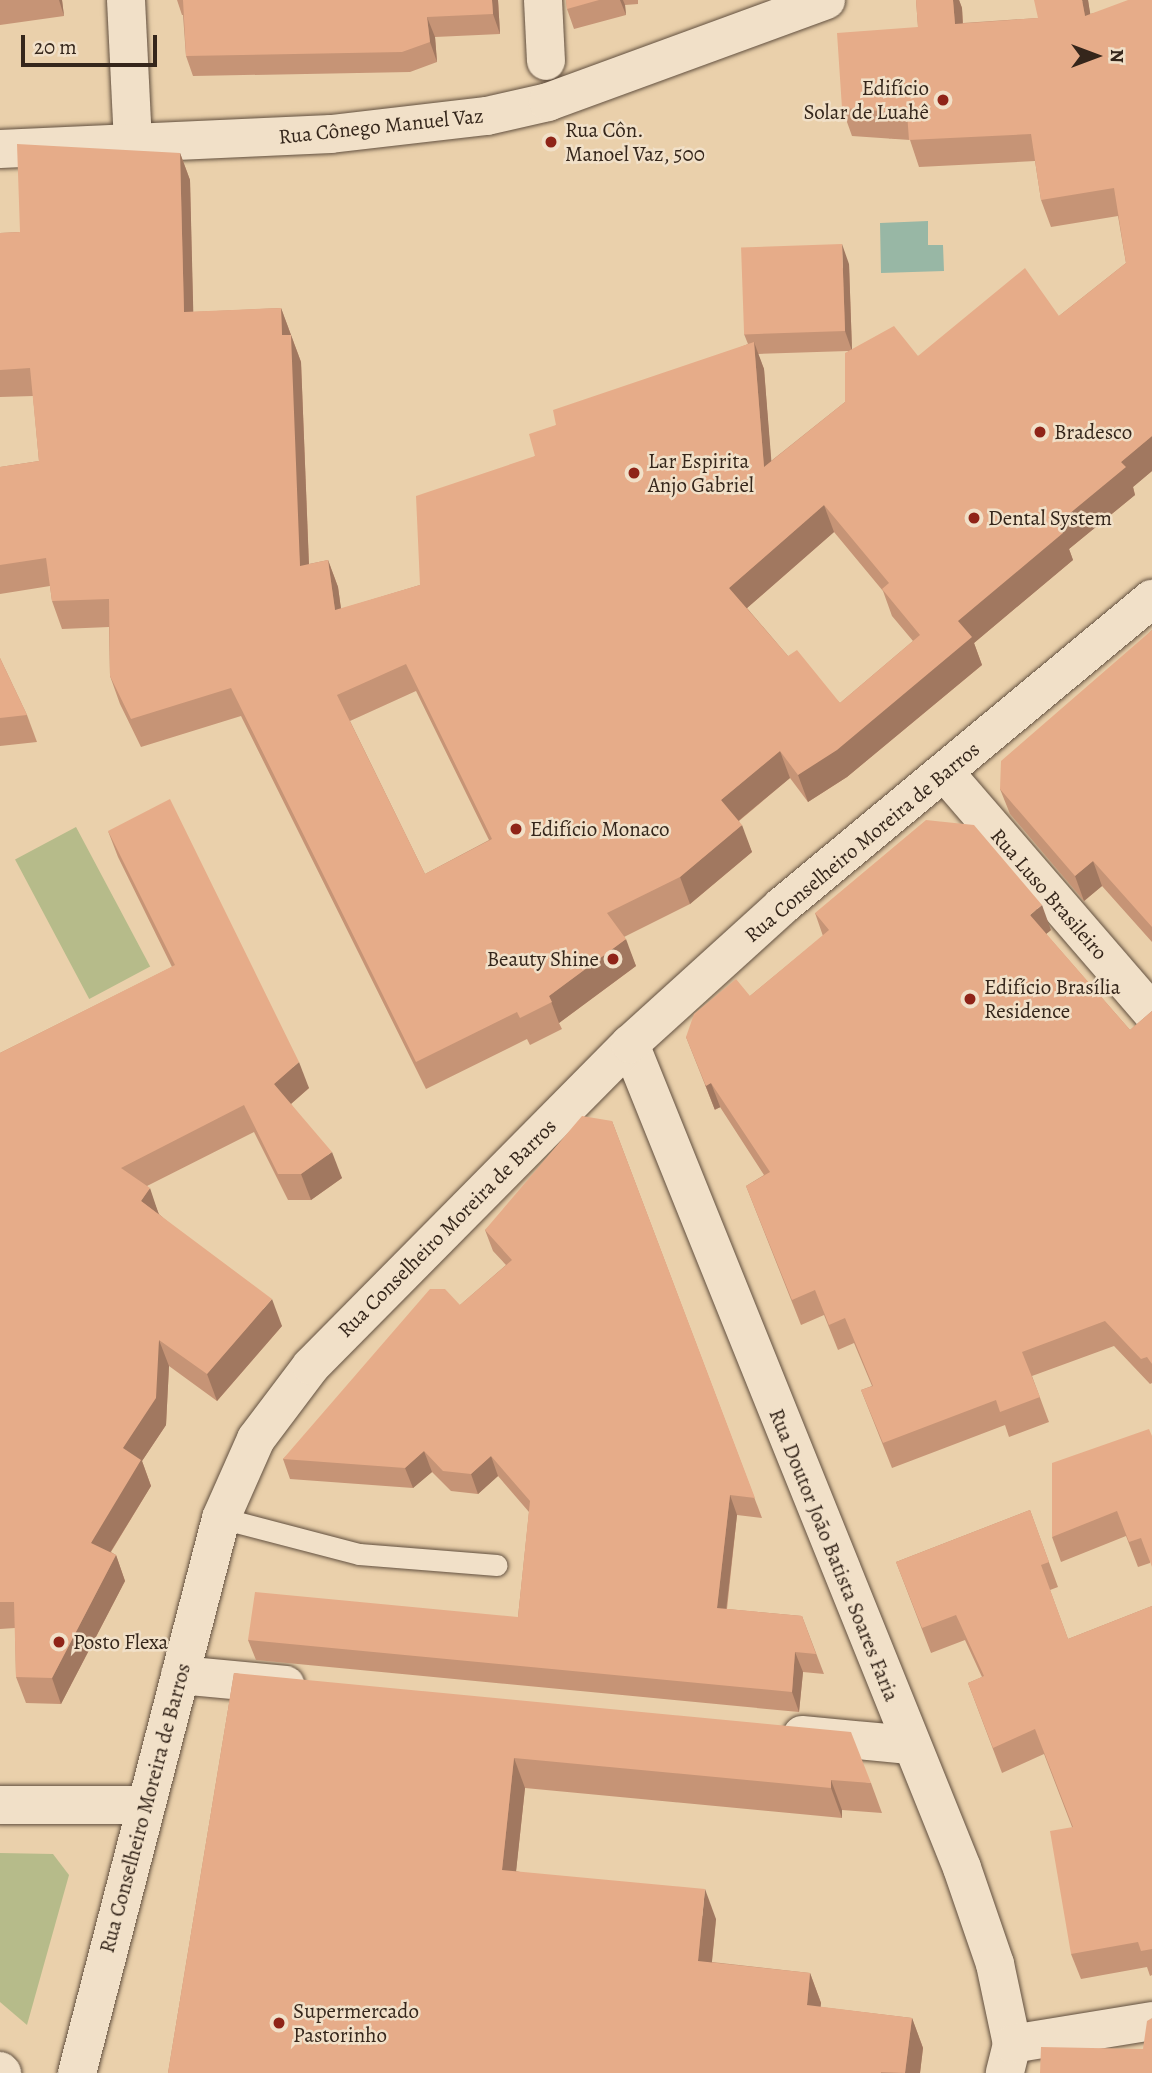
<!DOCTYPE html>
<html>
<head>
<meta charset="utf-8">
<style>
  body { margin:0 }
  #map { position:relative; width:1152px; height:2073px; overflow:hidden; background:#ead0ab; font-family:Alegreya,serif }
  div>[style] { position:absolute }
  [style*='--x'] { left:calc(var(--x)*1px); top:calc(var(--y)*1px); width:calc(var(--w)*1px); rotate:calc(var(--a)*1deg) }
  .green>* { inset:0; background:#b6bb8a; transform-origin:0 0 }
  .water>* { inset:0; background:#98b7a5 }
  .roads { filter:drop-shadow(0 0 2px #62503f) drop-shadow(0 0 2px #62503f) }
  .service>* { height:21px; margin:-10.5px; padding:0 10.5px; transform-origin:10.5px; border-radius:10.5px; background:#f1e0c8 }
  .minor>* { height:38px; margin:-19px; padding:0 19px; transform-origin:19px; border-radius:19px; background:#f1e0c8 }
  .tertiary>* { height:38px; margin:-19px; padding:0 19px; transform-origin:19px; border-radius:19px; background:#f1e0c8 }
  .secondary>* { height:38px; margin:-19px; padding:0 19px; transform-origin:19px; border-radius:19px; background:#f1e0c8 }
  .wall>* { inset:0; background:#c69476 }
  .shaded-wall>* { inset:0; background:#a17860; transform-origin:0 0 }
  .building>* { inset:0; background:#e6ac89; transform-origin:0 0 }
  .dots>* { width:19px; height:19px; translate:-50% -50%; box-sizing:border-box; border:4px solid #f1e0c8; border-radius:50% }
  span { translate:-50% -50%; white-space:nowrap; text-align:center; line-height:1.15; -webkit-text-stroke:5px #f1e0c8; paint-order:stroke }
  .poi-label { font-size:21px; color:#35261b }
  .right { translate:-100% -50%; text-align:right }
  .left { translate:0 -50%; text-align:left }
  .street-label { font-size:21px; color:#35261b }
  .north { position:absolute; left:1061px; top:21px; width:70px; height:70px; -webkit-text-stroke:5px #f1e0c8; paint-order:stroke; rotate:90deg; font-size:19px; font-weight:700; line-height:28px; text-align:center; color:#35261b }
  .north::after { content:''; display:block; margin:auto; width:24px; height:32px; background:#35261b; clip-path:polygon(50% 0,100% 100%,50% 72%,0 100%) }
  .scale { position:absolute; left:21px; top:35px; width:136px; height:32px; box-sizing:border-box; border:4px solid #35261b; border-top:0; padding-left:9px; font-size:21px; line-height:24px; white-space:nowrap; color:#35261b; -webkit-text-stroke:5px #f1e0c8; paint-order:stroke }
</style>
</head>
<body>
<div id="map">
  <div class="green">
    <div style="left:76px;top:827px;width:158px;height:69px;rotate:62deg"></div>
    <div style="clip-path:polygon(0 1853px,53px 1854px,69px 1875px,27px 2025px,0 2002px)"></div>
  </div>
  <div class="water">
    <div style="clip-path:polygon(928px 221px,928px 245px,943px 245px,944px 271px,881px 273px,880px 223px)"></div>
  </div>
  <div class="roads">
    <div class="service">
      <div style="--x:221;--y:1518;--w:143;--a:14.6"></div>
      <div style="--x:359;--y:1554;--w:138;--a:4.6"></div>
    </div>
    <div class="minor">
      <div style="--x:126;--y:0;--w:144;--a:87.2"></div>
      <div style="--x:543;--y:0;--w:61;--a:87.2"></div>
      <div style="--x:946;--y:774;--w:316;--a:49.2"></div>
      <div style="--x:630;--y:1044;--w:888;--a:68.05"></div>
      <div style="--x:962;--y:1868;--w:102;--a:71"></div>
      <div style="--x:995;--y:1964;--w:82;--a:78"></div>
      <div style="--x:1012;--y:2044;--w:30;--a:104"></div>
      <div style="--x:180;--y:1675;--w:106;--a:5.4"></div>
      <div style="--x:802;--y:1735;--w:108;--a:5.3"></div>
      <div style="--x:1012;--y:2044;--w:142;--a:-9.3"></div>
    </div>
    <div class="tertiary">
      <div style="--x:0;--y:149;--w:331;--a:-2.6"></div>
      <div style="--x:331;--y:134;--w:157;--a:-6.6"></div>
      <div style="--x:487;--y:116;--w:63;--a:-12.9"></div>
      <div style="--x:548;--y:102;--w:296;--a:-20.1"></div>
      <div style="--x:0;--y:1805;--w:143;--a:0"></div>
    </div>
    <div class="secondary">
      <div style="--x:0;--y:2071;--w:3;--a:45"></div>
      <div style="--x:77;--y:2073;--w:573;--a:-75.45"></div>
      <div style="--x:221;--y:1518;--w:86;--a:-66.1"></div>
      <div style="--x:256;--y:1439;--w:91;--a:-53"></div>
      <div style="--x:311;--y:1366;--w:453;--a:-45.3"></div>
      <div style="--x:630;--y:1044;--w:205;--a:-42.2"></div>
      <div style="--x:782;--y:906;--w:481;--a:-39.7"></div>
    </div>
  </div>
  <div class="wall">
    <div style="clip-path:polygon(0 0,62px 0,64px 16px,0 25px)"></div>
    <div style="clip-path:polygon(177px 0,498px 0,500px 34px,435px 37px,437px 62px,410px 72px,193px 76px,186px 56px,183px 15px,182px 15px)"></div>
    <div style="clip-path:polygon(566px 0,638px 0,638px 4px,625px 5px,626px 15px,574px 29px,567px 9px)"></div>
    <div style="clip-path:polygon(evenodd,916px 0,959px 0,962px 8px,963px 23px,1038px 18px,1088px 0,1090px 14px,1152px 0,1152px 471px,1133px 487px,1135px 495px,1069px 549px,1073px 560px,974px 643px,982px 665px,847px 777px,808px 802px,790px 778px,739px 821px,752px 852px,690px 904px,624px 937px,636px 966px,559px 1023px,562px 1029px,530px 1045px,527px 1039px,426px 1089px,241px 716px,141px 747px,120px 704px,110px 676px,109px 627px,62px 629px,52px 601px,50px 586px,0 594px,0 467px,39px 461px,33px 396px,0 397px,0 233px,20px 232px,180px 153px,190px 180px,193px 312px,281px 308px,301px 362px,309px 564px,328px 560px,338px 587px,341px 609px,420px 585px,535px 456px,556px 425px,748px 344px,744px 334px,849px 264px,852px 349px,918px 356px,1059px 316px,1126px 263px,1118px 216px,1051px 227px,1041px 200px,1035px 161px,919px 167px,910px 140px,852px 136px,842px 108px,918px 27px,916px 0,848px 351px,845px 402px,771px 461px,764px 369px,758px 354px,848px 351px,916px 0,834px 532px,883px 591px,892px 616px,913px 641px,840px 703px,788px 656px,747px 608px,834px 532px,916px 0,416px 691px,489px 840px,425px 874px,350px 721px,416px 691px)"></div>
    <div style="clip-path:polygon(1152px 630px,1152px 942px,1102px 886px,1084px 901px,1010px 814px,1000px 789px)"></div>
    <div style="clip-path:polygon(0 658px,27px 715px,37px 742px,0 746px)"></div>
    <div style="clip-path:polygon(108px 831px,309px 1088px,291px 1104px,342px 1178px,311px 1200px,288px 1200px,254px 1132px,147px 1186px,159px 1214px,282px 1326px,217px 1401px,169px 1366px,166px 1425px,142px 1461px,151px 1486px,111px 1552px,116px 1555px,125px 1581px,61px 1704px,26px 1703px,16px 1677px,15px 1628px,0 1629px,0 1053px,172px 967px,118px 857px)"></div>
    <div style="clip-path:polygon(815px 913px,1051px 930px,1046px 934px,1130px 1030px,1152px 1011px,1152px 1383px,1150px 1384px,1114px 1346px,1032px 1376px,1049px 1422px,1009px 1437px,1005px 1425px,892px 1468px,861px 1390px,872px 1386px,854px 1343px,838px 1350px,824px 1315px,801px 1325px,746px 1186px,764px 1175px,720px 1107px,715px 1110px,686px 1037px,750px 996px,823px 936px)"></div>
    <div style="clip-path:polygon(612px 1121px,762px 1518px,737px 1515px,727px 1609px,802px 1616px,824px 1674px,803px 1672px,799px 1712px,256px 1660px,248px 1640px,518px 1617px,529px 1512px,498px 1476px,478px 1494px,451px 1491px,432px 1472px,413px 1488px,290px 1479px,283px 1459px,506px 1265px,493px 1251px,485px 1230px)"></div>
    <div style="clip-path:polygon(1152px 1436px,1150px 1563px,1138px 1567px,1126px 1536px,1061px 1562px,1052px 1537px)"></div>
    <div style="clip-path:polygon(1030px 1510px,1058px 1587px,1050px 1590px,1068px 1639px,1152px 1606px,1152px 1975px,1150px 1976px,1147px 1967px,1081px 1979px,1071px 1954px,1072px 1827px,1044px 1754px,1002px 1773px,968px 1683px,982px 1677px,965px 1640px,931px 1653px,896px 1562px)"></div>
    <div style="clip-path:polygon(234px 1673px,871px 1783px,882px 1813px,842px 1810px,842px 1818px,525px 1788px,516px 1871px,716px 1919px,712px 1962px,810px 1973px,821px 2003px,820px 2007px,912px 2018px,923px 2048px,920px 2073px,168px 2073px)"></div>
  </div>
  <div class="shaded-wall">
    <div style="clip-path:polygon(59px 0,62px 0,64px 16px)"></div>
    <div style="clip-path:polygon(492px 0,498px 0,500px 34px,493px 14px)"></div>
    <div style="clip-path:polygon(620px 0,623px 0,625px 5px,626px 15px)"></div>
    <div style="clip-path:polygon(953px 0,959px 0,962px 8px,964px 51px,955px 24px)"></div>
    <div style="clip-path:polygon(1082px 0,1088px 0,1095px 43px,1085px 16px)"></div>
    <div style="clip-path:polygon(427px 17px,435px 37px,437px 62px,430px 42px)"></div>
    <div style="clip-path:polygon(180px 153px,190px 180px,194px 340px,184px 312px)"></div>
    <div style="clip-path:polygon(842px 244px,849px 264px,852px 351px,845px 331px)"></div>
    <div style="clip-path:polygon(281px 308px,301px 362px,310px 593px,300px 566px,282px 335px)"></div>
    <div style="clip-path:polygon(754px 342px,764px 369px,774px 494px,764px 467px)"></div>
    <div style="clip-path:polygon(1152px 436px,1152px 471px,1133px 487px,1135px 495px,1069px 549px,1073px 560px,974px 643px,982px 665px,847px 777px,808px 802px,798px 775px,1121px 462px)"></div>
    <div style="clip-path:polygon(824px 505px,834px 532px,739px 615px,729px 588px)"></div>
    <div style="clip-path:polygon(328px 560px,338px 587px,345px 638px,335px 610px)"></div>
    <div style="clip-path:polygon(780px 751px,790px 778px,731px 827px,721px 800px)"></div>
    <div style="clip-path:polygon(742px 825px,752px 852px,690px 904px,680px 877px)"></div>
    <div style="clip-path:polygon(1093px 861px,1102px 886px,1084px 901px,1075px 876px)"></div>
    <div style="clip-path:polygon(1042px 905px,1051px 930px,1039px 940px,1030px 915px)"></div>
    <div style="clip-path:polygon(626px 939px,636px 966px,559px 1023px,549px 996px)"></div>
    <div style="clip-path:polygon(299px 1062px,309px 1088px,284px 1110px,274px 1084px)"></div>
    <div style="left:711px;top:1083px;width:26px;height:6px;rotate:69deg"></div>
    <div style="clip-path:polygon(332px 1152px,342px 1178px,311px 1200px,301px 1174px)"></div>
    <div style="clip-path:polygon(150px 1188px,159px 1215px,141px 1201px)"></div>
    <div style="clip-path:polygon(272px 1299px,282px 1326px,217px 1401px,207px 1374px)"></div>
    <div style="clip-path:polygon(159px 1340px,169px 1366px,166px 1425px,142px 1461px,151px 1486px,100px 1569px,91px 1543px)"></div>
    <div style="clip-path:polygon(424px 1451px,432px 1472px,413px 1488px,405px 1468px)"></div>
    <div style="clip-path:polygon(491px 1456px,498px 1476px,478px 1494px,471px 1474px)"></div>
    <div style="clip-path:polygon(730px 1495px,737px 1515px,724px 1628px,717px 1608px)"></div>
    <div style="clip-path:polygon(116px 1555px,125px 1581px,61px 1704px,52px 1678px)"></div>
    <div style="clip-path:polygon(795px 1652px,803px 1672px,799px 1712px,792px 1692px)"></div>
    <div style="clip-path:polygon(514px 1758px,525px 1788px,513px 1900px,502px 1870px)"></div>
    <div style="clip-path:polygon(831px 1780px,842px 1810px,842px 1818px,831px 1788px)"></div>
    <div style="clip-path:polygon(705px 1889px,716px 1919px,709px 1991px,698px 1961px)"></div>
    <div style="clip-path:polygon(810px 1973px,821px 2003px,818px 2035px,807px 2005px)"></div>
    <div style="clip-path:polygon(912px 2018px,923px 2048px,920px 2073px,905px 2073px)"></div>
  </div>
  <div class="building">
    <div style="clip-path:polygon(183px 0,492px 0,493px 14px,427px 17px,430px 42px,402px 52px,186px 56px)"></div>
    <div style="clip-path:polygon(566px 0,599px 0,567px 9px)"></div>
    <div style="clip-path:polygon(evenodd,916px 0,953px 0,955px 24px,1038px 18px,1034px 0,1082px 0,1085px 16px,1128px 0,1152px 0,1152px 436px,1121px 462px,1126px 467px,1057px 524px,1063px 533px,958px 621px,972px 637px,837px 750px,798px 775px,780px 751px,721px 800px,742px 825px,680px 877px,607px 913px,626px 939px,549px 996px,552px 1002px,520px 1018px,517px 1012px,416px 1062px,231px 688px,131px 719px,110px 676px,109px 599px,52px 601px,46px 558px,0 565px,0 467px,39px 461px,30px 368px,0 370px,0 233px,20px 232px,17px 144px,180px 153px,184px 312px,281px 308px,282px 335px,291px 335px,300px 566px,328px 560px,335px 610px,420px 585px,416px 496px,535px 456px,529px 434px,556px 425px,553px 410px,754px 342px,764px 467px,845px 402px,845px 353px,894px 326px,918px 356px,1025px 268px,1059px 316px,1126px 263px,1114px 188px,1041px 200px,1031px 134px,909px 140px,907px 113px,842px 108px,837px 33px,918px 27px,916px 0,824px 505px,889px 583px,882px 589px,920px 635px,840px 703px,797px 650px,788px 656px,729px 588px,824px 505px,916px 0,406px 664px,492px 839px,425px 874px,337px 695px,406px 664px)"></div>
    <div style="left:842px;top:244px;width:87px;height:101px;rotate:88deg"></div>
    <div style="clip-path:polygon(1152px 630px,1152px 927px,1093px 861px,1075px 876px,1000px 789px,1001px 761px)"></div>
    <div style="clip-path:polygon(0 658px,27px 715px,0 718px)"></div>
    <div style="clip-path:polygon(170px 799px,299px 1062px,274px 1084px,332px 1152px,301px 1174px,278px 1174px,244px 1105px,121px 1168px,150px 1188px,141px 1201px,272px 1299px,207px 1374px,159px 1340px,156px 1398px,123px 1448px,141px 1460px,91px 1543px,116px 1555px,52px 1678px,16px 1677px,14px 1602px,0 1602px,0 1053px,175px 965px,108px 831px)"></div>
    <div style="clip-path:polygon(926px 820px,974px 825px,1042px 905px,1030px 915px,1130px 1030px,1152px 1011px,1152px 1364px,1147px 1357px,1141px 1359px,1105px 1321px,1022px 1352px,1040px 1397px,1000px 1412px,996px 1400px,883px 1443px,861px 1390px,873px 1386px,845px 1318px,829px 1325px,815px 1290px,792px 1300px,746px 1186px,770px 1172px,711px 1083px,706px 1086px,686px 1037px,694px 1014px,736px 979px,750px 996px,829px 930px,815px 913px)"></div>
    <div style="clip-path:polygon(582px 1116px,612px 1121px,755px 1498px,730px 1495px,717px 1608px,802px 1616px,816px 1654px,795px 1652px,792px 1692px,248px 1640px,255px 1592px,518px 1617px,530px 1501px,491px 1456px,471px 1474px,443px 1471px,424px 1451px,405px 1468px,283px 1459px,430px 1289px,445px 1289px,460px 1305px,512px 1260px,485px 1230px)"></div>
    <div style="clip-path:polygon(1149px 1429px,1152px 1436px,1152px 1567px,1141px 1538px,1129px 1542px,1117px 1511px,1052px 1537px,1052px 1463px)"></div>
    <div style="clip-path:polygon(1030px 1510px,1049px 1562px,1041px 1565px,1068px 1639px,1152px 1606px,1152px 1949px,1141px 1951px,1138px 1942px,1071px 1954px,1050px 1831px,1073px 1827px,1035px 1729px,993px 1748px,968px 1683px,984px 1676px,956px 1615px,922px 1628px,896px 1562px)"></div>
    <div style="clip-path:polygon(234px 1673px,851px 1732px,871px 1783px,831px 1780px,831px 1788px,514px 1758px,502px 1870px,705px 1889px,698px 1961px,810px 1973px,807px 2005px,912px 2018px,905px 2073px,881px 2072px,881px 2073px,168px 2073px)"></div>
    <div style="clip-path:polygon(1152px 2018px,1152px 2073px,1040px 2073px,1041px 2047px,1143px 2049px,1147px 2021px)"></div>
  </div>
  <div class="dots">
    <div style="left:943px;top:100px;background:#8f2418"></div>
    <div style="left:551px;top:142px;background:#8f2418"></div>
    <div style="left:1040px;top:432px;background:#8f2418"></div>
    <div style="left:634px;top:473px;background:#8f2418"></div>
    <div style="left:974px;top:518px;background:#8f2418"></div>
    <div style="left:516px;top:829px;background:#8f2418"></div>
    <div style="left:613px;top:959px;background:#8f2418"></div>
    <div style="left:970px;top:999px;background:#8f2418"></div>
    <div style="left:59px;top:1642px;background:#8f2418"></div>
    <div style="left:279px;top:2023px;background:#8f2418"></div>
  </div>
  <div class="poi-label">
    <span class="right" style="left:929px;top:100px">Edifício<br>Solar de Luahê</span>
    <span class="left" style="left:565px;top:142px">Rua Côn.<br>Manoel Vaz, 500</span>
    <span class="left" style="left:1054px;top:432px">Bradesco</span>
    <span class="left" style="left:648px;top:473px">Lar Espirita<br>Anjo Gabriel</span>
    <span class="left" style="left:988px;top:518px">Dental System</span>
    <span class="left" style="left:530px;top:829px">Edifício Monaco</span>
    <span class="right" style="left:599px;top:959px">Beauty Shine</span>
    <span class="left" style="left:984px;top:999px">Edifício Brasília<br>Residence</span>
    <span class="left" style="left:73px;top:1642px">Posto Flexa</span>
    <span class="left" style="left:293px;top:2023px">Supermercado<br>Pastorinho</span>
  </div>
  <div class="street-label">
    <span style="left:381px;top:126px;rotate:-6deg">Rua Cônego Manuel Vaz</span>
    <span style="left:862px;top:842px;rotate:-40deg">Rua Conselheiro Moreira de Barros</span>
    <span style="left:1049px;top:894px;rotate:49deg">Rua Luso Brasileiro</span>
    <span style="left:447px;top:1228px;rotate:-45deg">Rua Conselheiro Moreira de Barros</span>
    <span style="left:834px;top:1555px;rotate:68deg">Rua Doutor João Batista Soares Faria</span>
    <span style="left:145px;top:1808px;rotate:-75deg">Rua Conselheiro Moreira de Barros</span>
  </div>
  <div class="north">N</div>
  <div class="scale">20 m</div>
</div>
</body>
</html>
